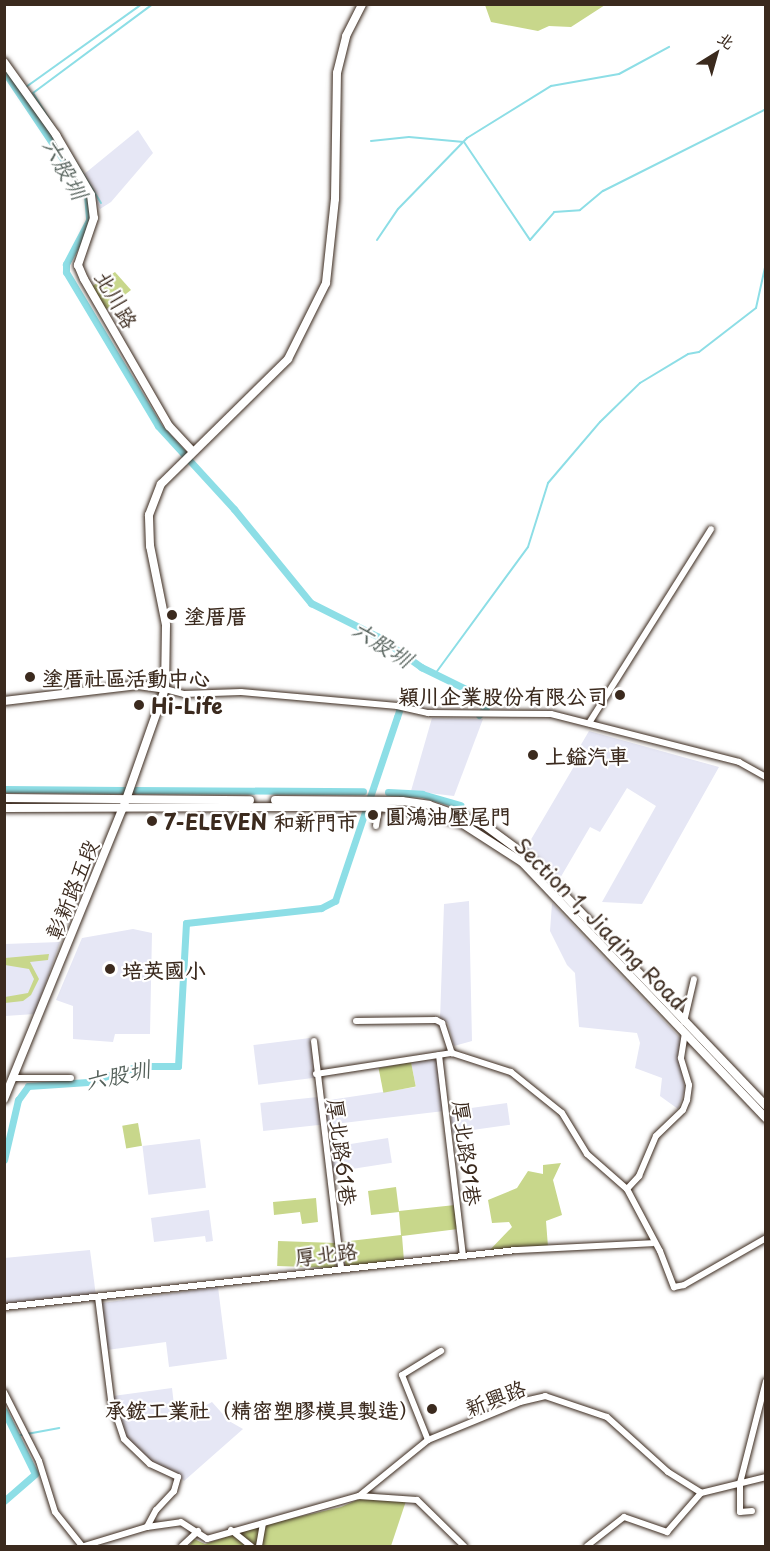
<!DOCTYPE html>
<html>
<head>
<meta charset="utf-8">
<style>
  body { margin:0 }
  #map { position:relative; width:770px; height:1551px; overflow:hidden; background:#fff; font-family:"Playpen Sans","LXGW WenKai TC",sans-serif }
  div>[style] { position:absolute }
  [style*='--x'] { left:calc(var(--x)*1px); top:calc(var(--y)*1px); width:calc(var(--w)*1px); rotate:calc(var(--a)*1deg) }
  .built>* { inset:0; background:#e6e7f5; transform-origin:0 0 }
  .green>* { inset:0; background:#c8d78b; transform-origin:0 0 }
  .stream>* { height:2px; margin:-1px; padding:0 1px; transform-origin:1px; border-radius:1px; background:#8ddee6 }
  .canal>* { height:7px; margin:-3.5px; padding:0 3.5px; transform-origin:3.5px; border-radius:3.5px; background:#8ddee6 }
  .roads { filter:drop-shadow(0 0 2px #3b2a1e) drop-shadow(0 0 2px #3b2a1e) }
  .street>* { height:6px; margin:-3px; padding:0 3px; transform-origin:3px; border-radius:3px; background:#fff }
  .secondary>* { height:8px; margin:-4px; padding:0 4px; transform-origin:4px; border-radius:4px; background:#fff }
  .dots>* { width:16px; height:16px; translate:-50% -50%; box-sizing:border-box; border:3px solid #fff; border-radius:50% }
  span { translate:-50% -50%; white-space:nowrap; text-align:center; line-height:1.15; -webkit-text-stroke:4.5px #fff; paint-order:stroke }
  .street-label { font-size:21px; color:#3b2a1e }
  .poi-label { font-size:21px; color:#3b2a1e; font-weight:700 }
  .left { translate:0 -50%; text-align:left }
  .right { translate:-100% -50%; text-align:right }
  .water-label { font-size:22px; color:#54605a; font-style:italic }
  .frame { position:absolute; inset:0; border:6px solid #3b2a1e; pointer-events:none }
  .north { position:absolute; left:686px; top:24px; width:60px; height:60px; -webkit-text-stroke:4px #fff; paint-order:stroke; rotate:37deg; font-size:16px; font-weight:700; line-height:24px; text-align:center; color:#3b2a1e }
  .north::after { content:''; display:block; margin:auto; width:21px; height:27px; background:#3b2a1e; clip-path:polygon(50% 0,100% 100%,50% 72%,0 100%) }
</style>
</head>
<body>
<div id="map">
  <div class="built">
    <div style="clip-path:polygon(138px 130px,153px 153px,111px 202px,100px 209px,83px 175px)"></div>
    <div style="clip-path:polygon(432px 718px,483px 719px,454px 796px,411px 791px)"></div>
    <div style="clip-path:polygon(589px 731px,719px 767px,642px 904px,602px 902px,656px 806px,627px 788px,600px 832px,590px 827px,559px 880px,526px 848px,576px 763px,572px 760px)"></div>
    <div style="clip-path:polygon(469px 901px,472px 1041px,454px 1046px,448px 1023px,440px 1020px,444px 904px)"></div>
    <div style="clip-path:polygon(552px 903px,681px 1039px,678px 1054px,685px 1089px,678px 1109px,660px 1096px,662px 1078px,635px 1068px,640px 1043px,637px 1033px,579px 1027px,575px 973px,567px 965px,550px 931px)"></div>
    <div style="clip-path:polygon(133px 929px,152px 933px,150px 1034px,115px 1034px,113px 1042px,73px 1039px,73px 1006px,56px 1000px,82px 938px)"></div>
    <div style="clip-path:polygon(60px 942px,35px 1014px,5px 1016px,5px 944px)"></div>
    <div style="left:310px;top:1038px;width:40px;height:57px;rotate:83deg"></div>
    <div style="clip-path:polygon(438px 1059px,444px 1111px,326px 1125px,323px 1101px,416px 1087px,411px 1062px)"></div>
    <div style="left:318px;top:1097px;width:28px;height:58px;rotate:84deg"></div>
    <div style="left:507px;top:1103px;width:22px;height:58px;rotate:82deg"></div>
    <div style="left:388px;top:1138px;width:25px;height:60px;rotate:81deg"></div>
    <div style="left:200px;top:1139px;width:49px;height:58px;rotate:83deg"></div>
    <div style="clip-path:polygon(209px 1210px,213px 1241px,206px 1242px,205px 1236px,154px 1242px,151px 1218px)"></div>
    <div style="clip-path:polygon(90px 1250px,96px 1296px,5px 1309px,4px 1258px)"></div>
    <div style="clip-path:polygon(218px 1287px,227px 1359px,169px 1367px,166px 1342px,107px 1350px,102px 1303px)"></div>
    <div style="clip-path:polygon(172px 1388px,176px 1422px,212px 1402px,229px 1421px,243px 1429px,184px 1481px,176px 1472px,155px 1465px,127px 1440px,113px 1396px)"></div>
  </div>
  <div class="green">
    <div style="clip-path:polygon(485px 5px,485px 4px,605px 5px,571px 27px,549px 26px,538px 31px,491px 22px)"></div>
    <div style="clip-path:polygon(115px 272px,131px 290px,104px 311px,89px 288px)"></div>
    <div style="clip-path:polygon(49px 954px,48px 960px,30px 962px,39px 979px,31px 995px,23px 1001px,5px 1003px,5px 997px,28px 993px,34px 979px,29px 969px,5px 965px,5px 958px)"></div>
    <div style="left:411px;top:1062px;width:25px;height:33px;rotate:79deg"></div>
    <div style="left:138px;top:1123px;width:23px;height:16px;rotate:80deg"></div>
    <div style="clip-path:polygon(561px 1163px,553px 1180px,562px 1215px,546px 1221px,548px 1247px,486px 1254px,512px 1227px,509px 1222px,492px 1223px,488px 1200px,517px 1188px,528px 1171px,543px 1174px,543px 1165px)"></div>
    <div style="clip-path:polygon(396px 1187px,399px 1211px,455px 1205px,458px 1229px,402px 1236px,404px 1261px,346px 1266px,341px 1242px,401px 1235px,399px 1212px,371px 1215px,368px 1191px)"></div>
    <div style="clip-path:polygon(316px 1198px,318px 1222px,302px 1224px,300px 1212px,274px 1215px,273px 1202px)"></div>
    <div style="left:336px;top:1243px;width:25px;height:58px;rotate:92deg"></div>
    <div style="clip-path:polygon(364px 1497px,406px 1501px,391px 1546px,189px 1546px,194px 1539px,205px 1544px,259px 1526px,341px 1507px)"></div>
  </div>
  <div class="stream">
    <div style="--x:19;--y:92;--w:151;--a:-35.6"></div>
    <div style="--x:371;--y:141;--w:38;--a:-6"></div>
    <div style="--x:409;--y:137;--w:55;--a:5.2"></div>
    <div style="--x:464;--y:142;--w:118;--a:56"></div>
    <div style="--x:530;--y:240;--w:37;--a:-49"></div>
    <div style="--x:554;--y:212;--w:26;--a:-4"></div>
    <div style="--x:580;--y:210;--w:30;--a:-40"></div>
    <div style="--x:603;--y:191;--w:182;--a:-26.7"></div>
    <div style="--x:101;--y:203;--w:129;--a:-121.7"></div>
    <div style="--x:33;--y:93;--w:149;--a:-36.6"></div>
    <div style="--x:377;--y:240;--w:37;--a:-56"></div>
    <div style="--x:398;--y:209;--w:99;--a:-45.8"></div>
    <div style="--x:467;--y:138;--w:99;--a:-31.8"></div>
    <div style="--x:551;--y:86;--w:69;--a:-10"></div>
    <div style="--x:619;--y:74;--w:57;--a:-28.4"></div>
    <div style="--x:435;--y:674;--w:157;--a:-53.8"></div>
    <div style="--x:528;--y:547;--w:67;--a:-72.6"></div>
    <div style="--x:548;--y:483;--w:80;--a:-49.6"></div>
    <div style="--x:600;--y:422;--w:56;--a:-44.3"></div>
    <div style="--x:640;--y:383;--w:56;--a:-31.1"></div>
    <div style="--x:688;--y:354;--w:11;--a:-10"></div>
    <div style="--x:699;--y:352;--w:72;--a:-37.7"></div>
    <div style="--x:756;--y:308;--w:46;--a:-77.5"></div>
    <div style="--x:16;--y:1436;--w:44;--a:-10.5"></div>
  </div>
  <div class="canal">
    <div style="--x:4;--y:71;--w:149;--a:56.2"></div>
    <div style="--x:87;--y:195;--w:25;--a:85"></div>
    <div style="--x:89;--y:220;--w:50;--a:117.6"></div>
    <div style="--x:66;--y:264;--w:8;--a:90"></div>
    <div style="--x:66;--y:272;--w:179;--a:59.1"></div>
    <div style="--x:158;--y:426;--w:113;--a:47.5"></div>
    <div style="--x:234;--y:509;--w:122;--a:50.7"></div>
    <div style="--x:311;--y:603;--w:76;--a:26.6"></div>
    <div style="--x:379;--y:637;--w:52;--a:35.5"></div>
    <div style="--x:421;--y:667;--w:52;--a:26.1"></div>
    <div style="--x:468;--y:690;--w:25;--a:45"></div>
    <div style="--x:486;--y:708;--w:10;--a:135"></div>
    <div style="--x:4;--y:789;--w:119;--a:0.5"></div>
    <div style="--x:135;--y:790;--w:228;--a:0.3"></div>
    <div style="--x:388;--y:792;--w:34;--a:3"></div>
    <div style="--x:422;--y:794;--w:40;--a:16"></div>
    <div style="--x:4;--y:1160;--w:62;--a:-76.9"></div>
    <div style="--x:18;--y:1100;--w:17;--a:-54"></div>
    <div style="--x:28;--y:1086;--w:60;--a:-3.8"></div>
    <div style="--x:88;--y:1082;--w:53;--a:-17.4"></div>
    <div style="--x:139;--y:1066;--w:39;--a:0"></div>
    <div style="--x:178;--y:1066;--w:143;--a:-86.8"></div>
    <div style="--x:186;--y:923;--w:136;--a:-6.3"></div>
    <div style="--x:321;--y:908;--w:16;--a:-27"></div>
    <div style="--x:335;--y:901;--w:194;--a:-71.4"></div>
    <div style="--x:397;--y:717;--w:13;--a:-72"></div>
    <div style="--x:401;--y:705;--w:5;--a:11"></div>
    <div style="--x:4;--y:1411;--w:70;--a:63.8"></div>
    <div style="--x:35;--y:1474;--w:41;--a:138.9"></div>
  </div>
  <div class="roads">
    <div class="street">
      <div style="--x:165;--y:689;--w:20;--a:15"></div>
      <div style="--x:184;--y:694;--w:57;--a:-2"></div>
      <div style="--x:241;--y:692;--w:157;--a:5.1"></div>
      <div style="--x:397;--y:706;--w:32;--a:13"></div>
      <div style="--x:428;--y:713;--w:123;--a:0.5"></div>
      <div style="--x:551;--y:714;--w:194;--a:14.3"></div>
      <div style="--x:739;--y:762;--w:31;--a:29"></div>
      <div style="--x:589;--y:723;--w:229;--a:-57.8"></div>
      <div style="--x:376;--y:826;--w:19;--a:-81"></div>
      <div style="--x:356;--y:1021;--w:80;--a:-0.7"></div>
      <div style="--x:436;--y:1020;--w:7;--a:27"></div>
      <div style="--x:442;--y:1023;--w:32;--a:72"></div>
      <div style="--x:684;--y:1022;--w:44;--a:-76.9"></div>
      <div style="--x:314;--y:1041;--w:228;--a:83.2"></div>
      <div style="--x:439;--y:1055;--w:202;--a:83.2"></div>
      <div style="--x:316;--y:1074;--w:138;--a:-8.8"></div>
      <div style="--x:452;--y:1053;--w:62;--a:17.9"></div>
      <div style="--x:511;--y:1072;--w:65;--a:38.8"></div>
      <div style="--x:562;--y:1113;--w:48;--a:58.6"></div>
      <div style="--x:587;--y:1154;--w:53;--a:41.2"></div>
      <div style="--x:627;--y:1189;--w:70;--a:62"></div>
      <div style="--x:660;--y:1251;--w:39;--a:69"></div>
      <div style="--x:674;--y:1287;--w:10;--a:-11"></div>
      <div style="--x:684;--y:1285;--w:95;--a:-29.8"></div>
      <div style="--x:13;--y:1078;--w:58;--a:0"></div>
      <div style="--x:627;--y:1189;--w:18;--a:-47"></div>
      <div style="--x:639;--y:1176;--w:43;--a:-67"></div>
      <div style="--x:656;--y:1136;--w:37;--a:-44"></div>
      <div style="--x:683;--y:1110;--w:11;--a:-68"></div>
      <div style="--x:687;--y:1100;--w:15;--a:-82"></div>
      <div style="--x:689;--y:1085;--w:28;--a:-107"></div>
      <div style="--x:681;--y:1058;--w:25;--a:-81"></div>
      <div style="--x:98;--y:1297;--w:104;--a:82.8"></div>
      <div style="--x:111;--y:1400;--w:41;--a:71.6"></div>
      <div style="--x:124;--y:1439;--w:36;--a:44"></div>
      <div style="--x:150;--y:1464;--w:31;--a:25"></div>
      <div style="--x:178;--y:1477;--w:15;--a:106"></div>
      <div style="--x:174;--y:1491;--w:26;--a:133"></div>
      <div style="--x:156;--y:1510;--w:19;--a:118"></div>
      <div style="--x:4;--y:1307;--w:515;--a:-6.35"></div>
      <div style="--x:516;--y:1250;--w:137;--a:-2.9"></div>
      <div style="--x:4;--y:1392;--w:77;--a:63.1"></div>
      <div style="--x:39;--y:1461;--w:53;--a:72.6"></div>
      <div style="--x:55;--y:1512;--w:43;--a:51.5"></div>
      <div style="--x:428;--y:1440;--w:70;--a:-111.8"></div>
      <div style="--x:402;--y:1375;--w:46;--a:-31.6"></div>
      <div style="--x:359;--y:1496;--w:58;--a:3.9"></div>
      <div style="--x:417;--y:1500;--w:66;--a:44.4"></div>
      <div style="--x:752;--y:1511;--w:12;--a:175"></div>
      <div style="--x:740;--y:1512;--w:29;--a:-90"></div>
      <div style="--x:740;--y:1483;--w:105;--a:-75.7"></div>
      <div style="--x:231;--y:1530;--w:26;--a:39"></div>
      <div style="--x:84;--y:1546;--w:66;--a:-16.8"></div>
      <div style="--x:147;--y:1527;--w:34;--a:-8"></div>
      <div style="--x:181;--y:1522;--w:31;--a:33"></div>
      <div style="--x:207;--y:1539;--w:158;--a:-15.8"></div>
      <div style="--x:359;--y:1496;--w:89;--a:-39.1"></div>
      <div style="--x:428;--y:1440;--w:100;--a:-22.4"></div>
      <div style="--x:520;--y:1402;--w:26;--a:-13"></div>
      <div style="--x:545;--y:1396;--w:65;--a:18.7"></div>
      <div style="--x:607;--y:1417;--w:82;--a:42"></div>
      <div style="--x:668;--y:1472;--w:39;--a:32"></div>
      <div style="--x:701;--y:1493;--w:67;--a:-13.8"></div>
      <div style="--x:182;--y:1546;--w:22;--a:-43"></div>
      <div style="--x:259;--y:1546;--w:23;--a:-80"></div>
      <div style="--x:587;--y:1546;--w:47;--a:-38.1"></div>
      <div style="--x:624;--y:1517;--w:46;--a:19.2"></div>
      <div style="--x:667;--y:1532;--w:52;--a:-48.9"></div>
    </div>
    <div class="secondary">
      <div style="--x:4;--y:62;--w:90;--a:54.5"></div>
      <div style="--x:56;--y:135;--w:69;--a:59.7"></div>
      <div style="--x:91;--y:195;--w:23;--a:83"></div>
      <div style="--x:94;--y:218;--w:50;--a:108.8"></div>
      <div style="--x:78;--y:265;--w:15;--a:67"></div>
      <div style="--x:84;--y:279;--w:170;--a:60"></div>
      <div style="--x:169;--y:426;--w:34;--a:47"></div>
      <div style="--x:4;--y:701;--w:135;--a:-6.8"></div>
      <div style="--x:138;--y:685;--w:27;--a:8"></div>
      <div style="--x:4;--y:798;--w:246;--a:0.5"></div>
      <div style="--x:275;--y:800;--w:127;--a:0.5"></div>
      <div style="--x:402;--y:801;--w:27;--a:8"></div>
      <div style="--x:429;--y:805;--w:57;--a:19.4"></div>
      <div style="--x:483;--y:824;--w:56;--a:36.3"></div>
      <div style="--x:528;--y:857;--w:344;--a:46.3"></div>
      <div style="--x:4;--y:808;--w:375;--a:-0.2"></div>
      <div style="--x:379;--y:807;--w:53;--a:7.5"></div>
      <div style="--x:432;--y:814;--w:33;--a:18"></div>
      <div style="--x:463;--y:824;--w:70;--a:32.8"></div>
      <div style="--x:522;--y:862;--w:354;--a:46.4"></div>
      <div style="--x:4;--y:1099;--w:314;--a:-67.8"></div>
      <div style="--x:123;--y:808;--w:126;--a:-70.6"></div>
      <div style="--x:165;--y:689;--w:64;--a:-89.1"></div>
      <div style="--x:166;--y:625;--w:81;--a:-101.4"></div>
      <div style="--x:150;--y:546;--w:31;--a:-92"></div>
      <div style="--x:149;--y:515;--w:33;--a:-69"></div>
      <div style="--x:161;--y:484;--w:178;--a:-44.5"></div>
      <div style="--x:288;--y:359;--w:85;--a:-63.4"></div>
      <div style="--x:326;--y:283;--w:84;--a:-83.9"></div>
      <div style="--x:335;--y:199;--w:126;--a:-89.1"></div>
      <div style="--x:337;--y:73;--w:38;--a:-76"></div>
      <div style="--x:346;--y:36;--w:36;--a:-63"></div>
    </div>
  </div>
  <div class="dots">
    <div style="left:172px;top:615px;background:#3b2a1e"></div>
    <div style="left:30px;top:677px;background:#3b2a1e"></div>
    <div style="left:620px;top:695px;background:#3b2a1e"></div>
    <div style="left:139px;top:705px;background:#3b2a1e"></div>
    <div style="left:533px;top:755px;background:#3b2a1e"></div>
    <div style="left:373px;top:815px;background:#3b2a1e"></div>
    <div style="left:152px;top:821px;background:#3b2a1e"></div>
    <div style="left:110px;top:969px;background:#3b2a1e"></div>
    <div style="left:432px;top:1409px;background:#3b2a1e"></div>
  </div>
  <div class="street-label">
    <span style="left:117px;top:299px;rotate:60deg">北川路</span>
    <span style="left:71px;top:889px;rotate:-68deg">彰新路五段</span>
    <span style="left:601px;top:923px;rotate:45deg">Section 1, Jiaqing Road</span>
    <span style="left:343px;top:1152px;rotate:83deg">厚北路61巷</span>
    <span style="left:468px;top:1153px;rotate:83deg">厚北路91巷</span>
    <span style="left:326px;top:1253px;rotate:-7deg">厚北路</span>
    <span style="left:495px;top:1397px;rotate:-21deg">新興路</span>
  </div>
  <div class="poi-label">
    <span class="left" style="left:184px;top:615px">塗厝厝</span>
    <span class="left" style="left:42px;top:677px">塗厝社區活動中心</span>
    <span class="right" style="left:608px;top:695px">穎川企業股份有限公司</span>
    <span class="left" style="left:151px;top:705px">Hi-Life</span>
    <span class="left" style="left:545px;top:755px">上鎰汽車</span>
    <span class="left" style="left:385px;top:815px">圓鴻油壓尾門</span>
    <span class="left" style="left:164px;top:821px">7-ELEVEN 和新門市</span>
    <span class="left" style="left:122px;top:969px">培英國小</span>
    <span class="right" style="left:420px;top:1409px">承鋐工業社（精密塑膠模具製造）</span>
  </div>
  <div class="water-label">
    <span style="left:66px;top:168px;rotate:60deg">六股圳</span>
    <span style="left:383px;top:643px;rotate:32deg">六股圳</span>
    <span style="left:117px;top:1074px;rotate:-12deg">六股圳</span>
  </div>
  <div class="frame"></div>
  <div class="north">北</div>
</div>
</body>
</html>
